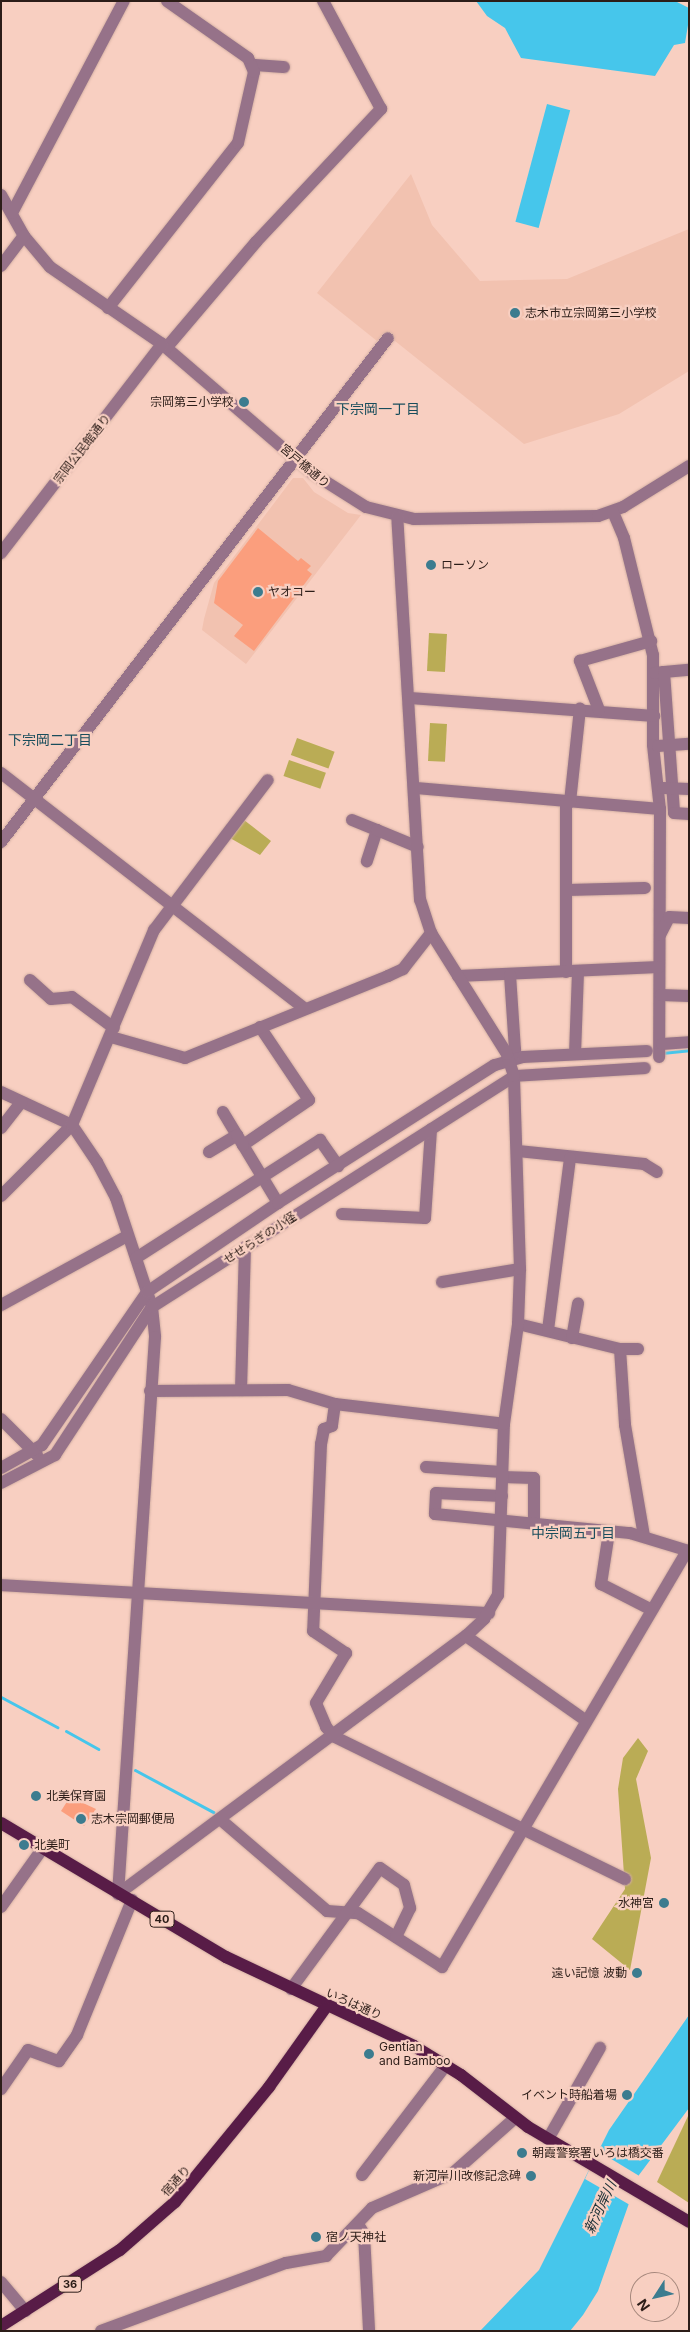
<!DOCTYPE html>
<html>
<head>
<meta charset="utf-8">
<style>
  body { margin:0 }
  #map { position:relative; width:690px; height:2332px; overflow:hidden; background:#f8cfc1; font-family:Inter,"Noto Sans JP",sans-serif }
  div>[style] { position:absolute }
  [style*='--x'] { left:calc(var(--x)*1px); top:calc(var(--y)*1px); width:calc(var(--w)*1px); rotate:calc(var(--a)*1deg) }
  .built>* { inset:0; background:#f2c2b0 }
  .green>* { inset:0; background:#baac55; transform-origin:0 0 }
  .water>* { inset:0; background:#46c6eb; transform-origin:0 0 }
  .pier>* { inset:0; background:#f8cfc1 }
  .stream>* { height:3px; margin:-1.5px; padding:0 1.5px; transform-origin:1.5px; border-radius:1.5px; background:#46c6eb }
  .building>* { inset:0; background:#fb9e7d }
  .roads { filter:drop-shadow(0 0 1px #d3afa3) drop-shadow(0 0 1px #d3afa3) }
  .minor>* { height:12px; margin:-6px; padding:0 6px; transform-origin:6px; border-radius:6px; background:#967289 }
  .major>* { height:12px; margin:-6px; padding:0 6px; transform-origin:6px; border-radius:6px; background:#581c47 }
  .dots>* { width:14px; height:14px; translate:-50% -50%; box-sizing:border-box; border:2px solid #f8cfc1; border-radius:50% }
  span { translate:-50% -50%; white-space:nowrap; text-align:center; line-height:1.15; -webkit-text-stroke:4.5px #f8cfc1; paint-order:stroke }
  .shield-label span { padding:1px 4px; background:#f8cfc1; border:1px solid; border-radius:4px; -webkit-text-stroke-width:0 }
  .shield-label { font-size:11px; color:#2c1d18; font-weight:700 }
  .poi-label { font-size:12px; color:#2c1d18 }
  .left { translate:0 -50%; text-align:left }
  .right { translate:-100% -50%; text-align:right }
  .street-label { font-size:12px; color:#2c1d18 }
  .neighbourhood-label { font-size:14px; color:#184d5c }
  .water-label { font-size:14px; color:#192f36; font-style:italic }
  .frame { position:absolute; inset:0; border:2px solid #2c1d18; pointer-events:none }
  .north { position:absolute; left:630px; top:2272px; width:50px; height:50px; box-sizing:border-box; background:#f8cfc1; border:1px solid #a6887d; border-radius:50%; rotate:235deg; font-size:14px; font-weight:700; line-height:20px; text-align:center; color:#2c1d18 }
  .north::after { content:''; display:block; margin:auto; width:18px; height:22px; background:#3c7c8f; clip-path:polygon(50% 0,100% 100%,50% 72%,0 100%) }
</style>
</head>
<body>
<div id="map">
  <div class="built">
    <div style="clip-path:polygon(411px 174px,432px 225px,480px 281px,567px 279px,689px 229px,689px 371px,619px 414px,524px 444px,385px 333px,377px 341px,317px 293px)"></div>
    <div style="clip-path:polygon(293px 478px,303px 478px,314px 492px,348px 513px,361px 515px,246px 664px,202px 630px,204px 619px,214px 583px)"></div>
  </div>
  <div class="green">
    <div style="left:429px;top:633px;width:18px;height:38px;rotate:3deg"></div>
    <div style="left:430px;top:723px;width:17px;height:38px;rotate:3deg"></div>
    <div style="left:297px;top:738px;width:40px;height:18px;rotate:20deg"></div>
    <div style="left:289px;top:760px;width:39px;height:17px;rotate:19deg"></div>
    <div style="clip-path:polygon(244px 820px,271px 841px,260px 855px,230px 838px)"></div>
    <div style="clip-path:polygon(638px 1738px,648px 1751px,636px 1779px,651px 1858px,630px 1970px,592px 1939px,625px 1889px,618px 1789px,623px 1758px)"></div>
    <div style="clip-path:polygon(689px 2114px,689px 2203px,657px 2182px)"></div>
  </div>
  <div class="water">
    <div style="clip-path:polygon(476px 1px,675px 1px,689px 8px,689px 19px,685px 43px,674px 45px,655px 76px,521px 58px,505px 28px,487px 16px)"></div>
    <div style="left:547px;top:104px;width:24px;height:122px;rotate:15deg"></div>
    <div style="clip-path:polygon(689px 2015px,689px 2108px,639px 2175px,598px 2291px,583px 2315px,570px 2331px,480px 2331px,539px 2270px,609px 2130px)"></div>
  </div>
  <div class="pier">
    <div style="clip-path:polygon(598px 2151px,641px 2177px,630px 2205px,585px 2179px)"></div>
  </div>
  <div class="stream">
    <div style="--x:662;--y:1053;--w:27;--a:-6"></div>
    <div style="--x:1;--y:1697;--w:64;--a:28.2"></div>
    <div style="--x:66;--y:1731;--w:37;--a:29"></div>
    <div style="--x:135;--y:1770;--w:89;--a:28.3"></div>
  </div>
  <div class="building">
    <div style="clip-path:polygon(258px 528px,298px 561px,301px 558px,311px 566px,307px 570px,312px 574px,254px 651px,234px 636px,243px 625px,214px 603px,218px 581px)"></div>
    <div style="clip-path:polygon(70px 1797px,96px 1809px,84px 1826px,61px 1811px)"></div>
  </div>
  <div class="roads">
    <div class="minor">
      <div style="--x:254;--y:65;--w:30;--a:4"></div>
      <div style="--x:1;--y:195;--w:47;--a:60.7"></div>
      <div style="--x:24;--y:236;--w:40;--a:50"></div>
      <div style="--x:50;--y:267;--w:136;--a:34.5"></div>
      <div style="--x:162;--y:344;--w:198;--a:40.7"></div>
      <div style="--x:312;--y:473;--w:64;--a:32.2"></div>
      <div style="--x:366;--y:507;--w:49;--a:14"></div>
      <div style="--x:414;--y:519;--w:184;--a:-0.9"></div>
      <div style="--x:598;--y:516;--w:27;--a:-20"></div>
      <div style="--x:623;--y:507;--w:78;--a:-31.8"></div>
      <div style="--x:12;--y:213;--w:240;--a:-62.2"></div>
      <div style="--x:1;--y:266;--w:38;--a:-53"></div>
      <div style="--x:108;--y:308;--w:210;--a:-51.8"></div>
      <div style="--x:238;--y:143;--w:73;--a:-77.3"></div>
      <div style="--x:254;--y:72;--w:15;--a:-113"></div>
      <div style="--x:248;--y:58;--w:99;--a:-144.9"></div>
      <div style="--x:167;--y:347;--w:138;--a:-49.7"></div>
      <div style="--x:256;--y:242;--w:183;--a:-46.8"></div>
      <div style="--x:381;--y:109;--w:123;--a:-118.2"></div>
      <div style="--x:613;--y:512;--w:28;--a:67"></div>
      <div style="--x:624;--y:538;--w:121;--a:76.1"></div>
      <div style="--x:653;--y:655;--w:90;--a:90"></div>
      <div style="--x:653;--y:745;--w:64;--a:83.8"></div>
      <div style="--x:660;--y:809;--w:248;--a:90.2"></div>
      <div style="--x:1;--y:553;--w:264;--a:-52.4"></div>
      <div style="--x:664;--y:672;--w:25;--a:-5"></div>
      <div style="--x:655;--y:673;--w:9;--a:-6"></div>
      <div style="--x:664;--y:672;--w:141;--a:85.9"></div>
      <div style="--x:674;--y:813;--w:15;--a:4"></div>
      <div style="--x:410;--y:698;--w:245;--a:4.2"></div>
      <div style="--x:599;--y:710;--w:53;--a:-111.2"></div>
      <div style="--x:580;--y:661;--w:74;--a:-15.7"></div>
      <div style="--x:658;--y:746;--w:31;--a:-4"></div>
      <div style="--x:1;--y:773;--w:383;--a:37.8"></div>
      <div style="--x:416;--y:788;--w:245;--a:4.9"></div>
      <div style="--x:663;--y:788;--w:26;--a:2"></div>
      <div style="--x:570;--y:802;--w:94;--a:-83.9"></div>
      <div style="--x:352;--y:820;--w:27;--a:22"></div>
      <div style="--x:377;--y:830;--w:33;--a:108"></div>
      <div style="--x:377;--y:830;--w:44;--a:22.5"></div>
      <div style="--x:1;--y:842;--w:635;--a:-52.48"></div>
      <div style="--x:567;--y:890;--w:78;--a:-1.5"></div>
      <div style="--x:660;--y:935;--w:20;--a:-63"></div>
      <div style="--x:669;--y:917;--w:20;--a:3"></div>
      <div style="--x:566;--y:972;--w:171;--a:-90"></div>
      <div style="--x:458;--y:976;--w:201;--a:-2.6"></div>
      <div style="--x:30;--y:980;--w:28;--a:42"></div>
      <div style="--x:51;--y:999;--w:21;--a:-5"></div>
      <div style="--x:72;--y:997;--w:52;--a:36.4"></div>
      <div style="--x:661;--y:995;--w:28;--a:2"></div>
      <div style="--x:260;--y:1027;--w:88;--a:56.1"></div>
      <div style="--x:309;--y:1100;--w:80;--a:145.7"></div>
      <div style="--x:243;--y:1145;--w:68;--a:58.9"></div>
      <div style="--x:111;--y:1037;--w:77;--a:15.8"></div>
      <div style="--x:185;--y:1058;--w:219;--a:-22"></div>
      <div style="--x:388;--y:976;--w:17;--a:-25"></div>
      <div style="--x:403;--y:969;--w:46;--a:-52.1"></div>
      <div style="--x:662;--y:1044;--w:27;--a:-4"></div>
      <div style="--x:575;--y:1054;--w:81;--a:-87.9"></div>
      <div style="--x:509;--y:1060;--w:12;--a:-59"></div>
      <div style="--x:515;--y:1050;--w:75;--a:-93.8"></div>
      <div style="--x:1;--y:1092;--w:78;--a:24.9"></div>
      <div style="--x:72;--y:1125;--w:45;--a:56"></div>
      <div style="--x:97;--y:1162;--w:41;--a:62.2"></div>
      <div style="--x:116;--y:1198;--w:115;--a:71.7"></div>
      <div style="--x:152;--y:1307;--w:30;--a:84"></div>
      <div style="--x:155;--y:1337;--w:558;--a:93.8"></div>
      <div style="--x:223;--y:1112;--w:27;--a:59"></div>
      <div style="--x:1;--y:1128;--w:33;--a:-52"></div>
      <div style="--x:518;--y:1151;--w:127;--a:5.9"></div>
      <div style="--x:644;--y:1164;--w:15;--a:32"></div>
      <div style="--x:209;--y:1152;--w:33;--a:-31"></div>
      <div style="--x:237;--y:1135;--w:12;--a:59"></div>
      <div style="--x:1;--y:1196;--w:100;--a:-45"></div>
      <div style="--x:72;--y:1125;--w:212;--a:-67.2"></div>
      <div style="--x:154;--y:930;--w:188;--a:-52.8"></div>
      <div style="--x:342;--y:1214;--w:83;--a:2.8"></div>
      <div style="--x:425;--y:1218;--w:89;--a:-86.1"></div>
      <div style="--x:136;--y:1258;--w:219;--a:-32.7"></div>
      <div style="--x:320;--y:1140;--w:32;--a:55"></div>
      <div style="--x:442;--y:1282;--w:79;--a:-9.5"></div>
      <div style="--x:1;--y:1305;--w:144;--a:-28.7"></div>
      <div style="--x:518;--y:1324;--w:105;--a:13.8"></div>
      <div style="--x:620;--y:1349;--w:76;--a:86.2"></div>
      <div style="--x:625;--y:1425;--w:113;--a:80.3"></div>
      <div style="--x:548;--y:1330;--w:173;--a:-82.7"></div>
      <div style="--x:572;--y:1338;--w:35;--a:-80"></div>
      <div style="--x:620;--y:1349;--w:18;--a:0"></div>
      <div style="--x:241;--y:1390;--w:143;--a:-88.4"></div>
      <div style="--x:150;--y:1391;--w:138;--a:-0.4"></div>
      <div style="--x:288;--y:1390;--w:49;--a:16.6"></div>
      <div style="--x:335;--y:1404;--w:170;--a:6.7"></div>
      <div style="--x:335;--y:1404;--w:22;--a:98"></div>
      <div style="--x:332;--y:1426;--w:9;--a:159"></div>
      <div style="--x:324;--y:1429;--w:15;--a:101"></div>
      <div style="--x:321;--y:1444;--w:187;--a:92.4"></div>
      <div style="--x:313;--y:1631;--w:40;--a:34"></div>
      <div style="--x:346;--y:1653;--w:58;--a:121"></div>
      <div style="--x:316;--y:1703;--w:26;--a:67"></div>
      <div style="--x:326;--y:1727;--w:13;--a:48"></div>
      <div style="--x:335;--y:1737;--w:323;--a:26.1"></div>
      <div style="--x:1;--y:1419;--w:51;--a:45"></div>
      <div style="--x:426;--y:1467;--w:76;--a:3.8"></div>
      <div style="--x:1;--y:1468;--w:47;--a:-29.3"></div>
      <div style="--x:42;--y:1445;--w:186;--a:-55.5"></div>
      <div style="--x:147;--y:1292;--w:158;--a:-34.2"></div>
      <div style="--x:278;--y:1203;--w:257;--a:-32.5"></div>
      <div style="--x:495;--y:1065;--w:29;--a:-16"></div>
      <div style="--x:523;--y:1057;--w:124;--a:-2.8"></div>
      <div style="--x:502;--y:1477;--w:32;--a:2"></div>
      <div style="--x:534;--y:1478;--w:45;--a:90"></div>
      <div style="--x:1;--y:1483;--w:61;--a:-27.4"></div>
      <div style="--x:55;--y:1455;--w:177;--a:-56.8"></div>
      <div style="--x:152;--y:1307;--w:429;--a:-32.5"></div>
      <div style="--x:514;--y:1076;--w:131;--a:-3.5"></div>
      <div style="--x:502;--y:1496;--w:66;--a:-177.4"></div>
      <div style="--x:436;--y:1493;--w:21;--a:93"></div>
      <div style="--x:435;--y:1514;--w:196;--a:5.6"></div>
      <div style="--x:630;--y:1533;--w:62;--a:17"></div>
      <div style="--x:609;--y:1532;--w:53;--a:98.7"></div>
      <div style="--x:601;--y:1584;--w:57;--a:27"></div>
      <div style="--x:1;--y:1585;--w:489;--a:3.3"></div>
      <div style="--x:466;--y:1636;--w:146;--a:35.2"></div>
      <div style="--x:221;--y:1820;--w:140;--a:40.6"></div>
      <div style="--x:327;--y:1911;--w:31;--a:4"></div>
      <div style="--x:358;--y:1913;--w:100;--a:32.7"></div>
      <div style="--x:442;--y:1967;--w:483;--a:-59.5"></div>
      <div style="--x:118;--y:1894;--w:433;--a:-36.6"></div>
      <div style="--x:466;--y:1636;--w:25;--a:-43"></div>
      <div style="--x:484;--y:1619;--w:28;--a:-60"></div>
      <div style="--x:498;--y:1595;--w:171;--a:-88"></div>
      <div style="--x:504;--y:1424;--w:101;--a:-82"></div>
      <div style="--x:518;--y:1324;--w:55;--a:-87.9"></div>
      <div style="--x:520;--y:1269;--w:193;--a:-91.8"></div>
      <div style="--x:514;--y:1076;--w:23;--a:-108"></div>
      <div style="--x:507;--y:1054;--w:143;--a:-122.1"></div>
      <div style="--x:431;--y:933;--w:35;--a:-108"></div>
      <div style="--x:420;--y:900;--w:384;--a:-93.4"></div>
      <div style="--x:1;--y:1907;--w:72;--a:-54.6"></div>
      <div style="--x:291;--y:1989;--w:150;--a:-53.7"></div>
      <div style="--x:380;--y:1868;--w:29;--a:35"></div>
      <div style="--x:404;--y:1885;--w:24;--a:75"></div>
      <div style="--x:410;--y:1908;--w:32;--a:116"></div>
      <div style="--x:1;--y:2089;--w:47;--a:-55.3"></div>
      <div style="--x:28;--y:2050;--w:33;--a:20"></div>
      <div style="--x:59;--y:2061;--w:32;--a:-55"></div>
      <div style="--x:77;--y:2035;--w:146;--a:-67.8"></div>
      <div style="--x:548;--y:2139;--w:105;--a:-60.3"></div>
      <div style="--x:362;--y:2175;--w:138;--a:-52.6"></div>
      <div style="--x:358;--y:2224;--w:12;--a:59"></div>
      <div style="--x:364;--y:2234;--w:97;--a:87"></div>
      <div style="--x:1;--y:2282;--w:38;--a:50"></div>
      <div style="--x:101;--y:2331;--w:197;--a:-20.2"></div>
      <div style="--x:286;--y:2263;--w:41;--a:-9.9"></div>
      <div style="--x:326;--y:2256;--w:66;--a:-46.2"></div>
      <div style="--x:372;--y:2208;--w:88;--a:-23.4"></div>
      <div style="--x:453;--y:2173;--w:83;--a:-41.6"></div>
    </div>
    <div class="major">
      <div style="--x:1;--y:1823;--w:262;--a:30.8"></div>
      <div style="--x:226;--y:1957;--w:208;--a:25.3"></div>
      <div style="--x:414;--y:2046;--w:55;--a:31.7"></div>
      <div style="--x:461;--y:2075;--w:85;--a:37.8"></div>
      <div style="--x:528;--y:2127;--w:187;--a:30.5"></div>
      <div style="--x:1;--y:2326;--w:141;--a:-32.6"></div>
      <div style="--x:120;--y:2250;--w:73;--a:-41.1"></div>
      <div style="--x:175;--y:2202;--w:149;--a:-50.7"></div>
      <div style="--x:269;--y:2087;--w:98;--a:-54.5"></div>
    </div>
  </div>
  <div class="dots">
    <div style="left:515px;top:313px;background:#3c7c8f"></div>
    <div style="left:244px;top:402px;background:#3c7c8f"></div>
    <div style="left:431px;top:565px;background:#3c7c8f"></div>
    <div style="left:258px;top:592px;background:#3c7c8f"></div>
    <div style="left:36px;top:1796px;background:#3c7c8f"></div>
    <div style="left:81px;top:1819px;background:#3c7c8f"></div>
    <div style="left:24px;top:1845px;background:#3c7c8f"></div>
    <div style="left:664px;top:1903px;background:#3c7c8f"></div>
    <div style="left:637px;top:1973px;background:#3c7c8f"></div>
    <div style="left:369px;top:2054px;background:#3c7c8f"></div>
    <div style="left:627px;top:2095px;background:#3c7c8f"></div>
    <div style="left:522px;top:2153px;background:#3c7c8f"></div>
    <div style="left:531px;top:2176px;background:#3c7c8f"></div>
    <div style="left:316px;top:2237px;background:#3c7c8f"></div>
  </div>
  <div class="shield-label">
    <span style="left:162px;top:1919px">40</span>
    <span style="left:70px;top:2284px">36</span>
  </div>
  <div class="poi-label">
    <span class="left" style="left:525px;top:313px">志木市立宗岡第三小学校</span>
    <span class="right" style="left:234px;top:402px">宗岡第三小学校</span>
    <span class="left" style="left:441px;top:565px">ローソン</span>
    <span class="left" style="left:268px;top:592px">ヤオコー</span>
    <span class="left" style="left:46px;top:1796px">北美保育園</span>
    <span class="left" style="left:91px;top:1819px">志木宗岡郵便局</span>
    <span class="left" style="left:34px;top:1845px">北美町</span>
    <span class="right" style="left:654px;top:1903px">水神宮</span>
    <span class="right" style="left:627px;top:1973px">遠い記憶 波動</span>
    <span class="left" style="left:379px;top:2054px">Gentian<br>and Bamboo</span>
    <span class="right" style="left:617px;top:2095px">イベント時船着場</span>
    <span class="left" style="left:532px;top:2153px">朝霞警察署いろは橋交番</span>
    <span class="right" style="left:521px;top:2176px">新河岸川改修記念碑</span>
    <span class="left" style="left:326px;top:2237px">宿ノ天神社</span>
  </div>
  <div class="street-label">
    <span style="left:82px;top:449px;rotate:-52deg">宗岡公民館通り</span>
    <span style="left:305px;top:466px;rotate:40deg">宮戸橋通り</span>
    <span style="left:260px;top:1238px;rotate:-33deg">せせらぎの小径</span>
    <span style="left:354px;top:2004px;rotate:24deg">いろは通り</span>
    <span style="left:176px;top:2181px;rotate:-47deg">宿通り</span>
  </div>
  <div class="neighbourhood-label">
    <span style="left:378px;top:409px">下宗岡一丁目</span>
    <span style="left:50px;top:740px">下宗岡二丁目</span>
    <span style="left:573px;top:1533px">中宗岡五丁目</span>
  </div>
  <div class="water-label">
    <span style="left:600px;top:2207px;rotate:-65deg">新河岸川</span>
  </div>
  <div class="frame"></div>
  <div class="north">N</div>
</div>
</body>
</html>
